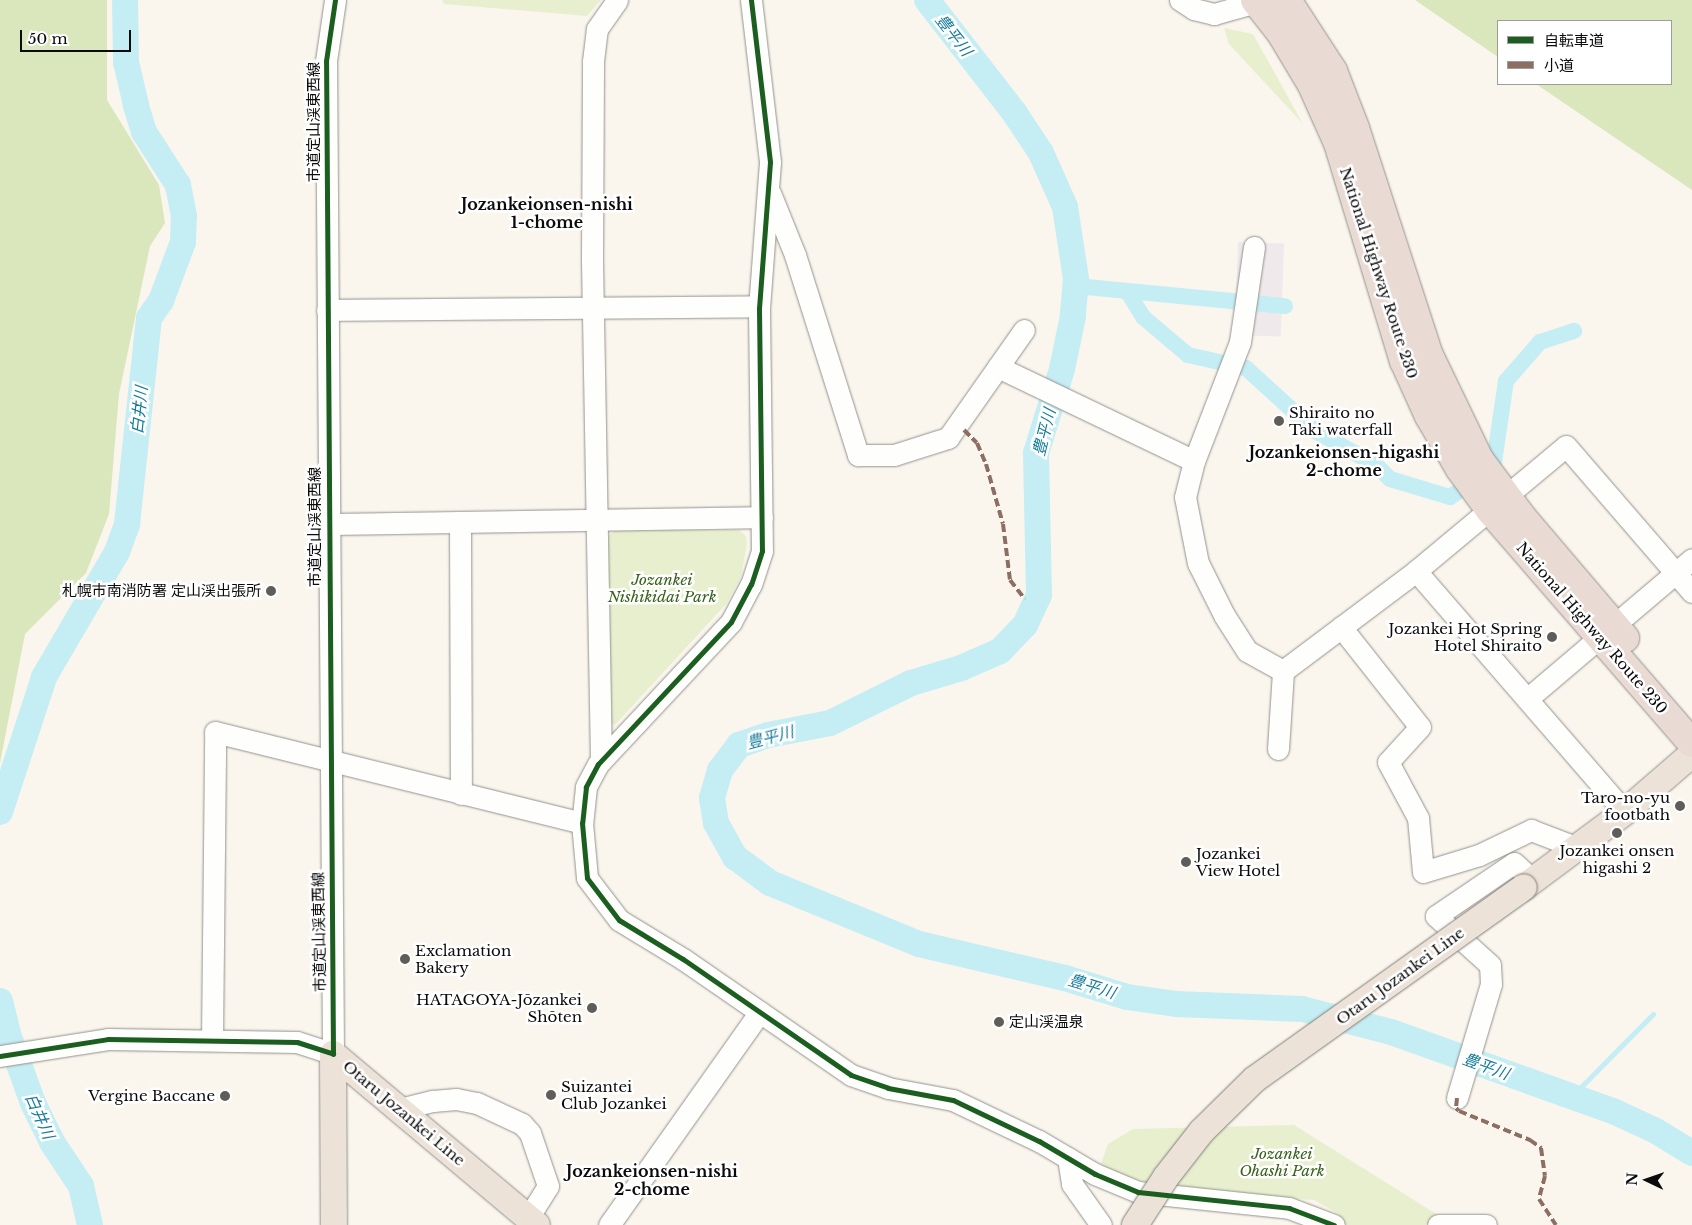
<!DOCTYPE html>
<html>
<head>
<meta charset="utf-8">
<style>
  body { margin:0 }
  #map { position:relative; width:1692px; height:1225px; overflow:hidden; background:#faf6ee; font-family:"Libre Baskerville","Noto Sans JP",serif }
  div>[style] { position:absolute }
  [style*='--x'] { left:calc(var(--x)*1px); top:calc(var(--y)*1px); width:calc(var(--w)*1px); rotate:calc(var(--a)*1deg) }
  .industrial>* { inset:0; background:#f0e9ec; transform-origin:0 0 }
  .green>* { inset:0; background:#e8efce }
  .forest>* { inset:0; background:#dae6bc }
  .stream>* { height:4.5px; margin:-2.25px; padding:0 2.25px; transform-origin:2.25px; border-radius:2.25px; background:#c5edf4 }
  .canal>* { height:16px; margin:-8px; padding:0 8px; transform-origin:8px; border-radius:8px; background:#c5edf4 }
  .river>* { height:26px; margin:-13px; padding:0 13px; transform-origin:13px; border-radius:13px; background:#c5edf4 }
  .roads { filter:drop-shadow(0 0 1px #93918d) drop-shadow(0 0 1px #93918d) }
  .minor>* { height:21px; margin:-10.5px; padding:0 10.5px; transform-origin:10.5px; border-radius:10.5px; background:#fefefc }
  .major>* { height:26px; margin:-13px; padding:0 13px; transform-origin:13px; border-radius:13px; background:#ece2d7 }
  .highway>* { height:28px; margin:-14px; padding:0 14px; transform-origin:14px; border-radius:14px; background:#e9dad3 }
  .bridges { filter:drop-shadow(0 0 1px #807e7a) drop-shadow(0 0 1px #807e7a) }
  .major-bridge>* { height:26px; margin:-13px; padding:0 13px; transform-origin:13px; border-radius:13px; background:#ece2d7 }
  .quiet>* { height:4px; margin-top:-2px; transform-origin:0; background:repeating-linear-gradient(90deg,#8d6e63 0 8px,transparent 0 12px) }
  .cycleway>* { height:5px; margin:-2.5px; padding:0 2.5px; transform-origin:2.5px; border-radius:2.5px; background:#1b5e20 }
  .dots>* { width:14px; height:14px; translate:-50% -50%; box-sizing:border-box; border:2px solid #fff; border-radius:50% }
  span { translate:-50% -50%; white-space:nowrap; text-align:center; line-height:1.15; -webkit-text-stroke:5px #fff; paint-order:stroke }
  .street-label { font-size:15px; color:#0b0b0b }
  .poi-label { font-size:15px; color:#0b0b0b }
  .left { translate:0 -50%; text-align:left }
  .right { translate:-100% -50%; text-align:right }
  .park-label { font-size:15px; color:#38621c; font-style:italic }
  .water-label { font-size:16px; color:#157b9c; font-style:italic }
  .neighbourhood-label { font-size:16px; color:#0b0b0b; font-weight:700 }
  .legend { position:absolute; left:1497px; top:20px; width:175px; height:65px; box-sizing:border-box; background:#fff; border:1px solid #9d9d9d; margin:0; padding:6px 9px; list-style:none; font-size:15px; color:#0b0b0b }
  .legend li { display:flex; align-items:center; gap:10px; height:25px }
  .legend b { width:25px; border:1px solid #9d9d9d }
  .north { position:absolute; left:1622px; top:1155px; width:50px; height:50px; -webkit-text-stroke:4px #fff; paint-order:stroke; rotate:273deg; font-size:14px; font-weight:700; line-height:20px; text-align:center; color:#0b0b0b }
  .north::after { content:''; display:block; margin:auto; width:18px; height:22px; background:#0b0b0b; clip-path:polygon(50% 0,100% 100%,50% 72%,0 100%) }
  .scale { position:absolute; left:20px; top:30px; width:111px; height:22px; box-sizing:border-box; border:2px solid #0b0b0b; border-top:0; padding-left:6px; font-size:15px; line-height:18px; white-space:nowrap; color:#0b0b0b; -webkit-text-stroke:4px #fff; paint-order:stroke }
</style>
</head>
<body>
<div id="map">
  <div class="industrial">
    <div style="left:1238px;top:242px;width:46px;height:93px;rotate:2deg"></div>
  </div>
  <div class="green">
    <div style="clip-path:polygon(442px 0,601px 0,587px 16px,444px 4px)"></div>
    <div style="clip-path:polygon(1224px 28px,1253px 34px,1303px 124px,1229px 44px)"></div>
    <div style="clip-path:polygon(618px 529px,739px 530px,746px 536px,747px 545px,741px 576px,727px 603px,615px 725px,605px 718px,603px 539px)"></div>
    <div style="clip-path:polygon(1294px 1125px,1438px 1215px,1425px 1225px,1346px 1225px,1337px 1213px,1314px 1200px,1185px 1191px,1115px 1174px,1101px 1163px,1108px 1144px,1133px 1129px)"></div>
  </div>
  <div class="forest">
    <div style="clip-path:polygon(0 0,107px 0,107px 100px,159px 185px,165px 223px,150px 246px,119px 394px,109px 514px,86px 573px,25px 634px,0 763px)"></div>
    <div style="clip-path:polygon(1415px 0,1692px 0,1692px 190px,1536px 84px,1671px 84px,1671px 21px,1498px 21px,1498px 57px)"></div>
  </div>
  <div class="stream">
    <div style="--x:1570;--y:1098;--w:118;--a:-45.3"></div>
  </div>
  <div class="canal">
    <div style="--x:1076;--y:286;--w:210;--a:5.5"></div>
    <div style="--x:1127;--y:291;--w:31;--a:58"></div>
    <div style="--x:1143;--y:317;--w:59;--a:40.2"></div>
    <div style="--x:1188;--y:355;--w:59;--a:12.6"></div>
    <div style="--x:1246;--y:368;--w:93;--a:42.4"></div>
    <div style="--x:1315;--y:431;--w:70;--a:29.1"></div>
    <div style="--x:1376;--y:465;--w:20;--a:45"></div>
    <div style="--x:1390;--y:479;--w:63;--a:16.7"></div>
    <div style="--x:1450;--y:497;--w:51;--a:-33.1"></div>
    <div style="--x:1493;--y:469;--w:89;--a:-81.6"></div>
    <div style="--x:1506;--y:381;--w:52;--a:-48.9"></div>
    <div style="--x:1540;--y:342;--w:36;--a:-18"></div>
  </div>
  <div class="river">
    <div style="--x:927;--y:0;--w:142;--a:52.2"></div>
    <div style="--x:1014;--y:112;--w:49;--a:56.6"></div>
    <div style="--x:1041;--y:153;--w:59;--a:66"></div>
    <div style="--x:1065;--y:207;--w:73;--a:81.3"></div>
    <div style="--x:1076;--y:279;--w:37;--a:95"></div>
    <div style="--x:1073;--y:316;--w:54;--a:101.7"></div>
    <div style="--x:1062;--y:369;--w:88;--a:107.2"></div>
    <div style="--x:1036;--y:453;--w:142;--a:88.8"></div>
    <div style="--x:1039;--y:595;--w:33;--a:115"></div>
    <div style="--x:1025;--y:625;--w:36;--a:134"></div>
    <div style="--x:1000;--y:651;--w:43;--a:156.4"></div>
    <div style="--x:961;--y:668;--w:52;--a:163.3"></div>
    <div style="--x:911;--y:683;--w:90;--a:153.7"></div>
    <div style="--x:830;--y:723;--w:63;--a:169"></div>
    <div style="--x:768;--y:735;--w:31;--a:161"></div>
    <div style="--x:739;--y:745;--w:31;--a:127"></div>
    <div style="--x:720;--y:770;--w:29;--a:106"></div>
    <div style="--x:712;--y:798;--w:25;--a:81"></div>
    <div style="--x:716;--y:823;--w:39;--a:61"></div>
    <div style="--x:735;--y:857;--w:44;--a:36.6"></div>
    <div style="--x:770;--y:883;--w:161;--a:22.3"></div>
    <div style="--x:919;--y:944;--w:150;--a:13.1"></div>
    <div style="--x:1065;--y:978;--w:65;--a:17"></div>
    <div style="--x:1127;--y:997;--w:49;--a:8.1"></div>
    <div style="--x:1176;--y:1004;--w:126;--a:2.3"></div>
    <div style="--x:1302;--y:1009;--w:92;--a:14.5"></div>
    <div style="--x:1391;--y:1032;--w:236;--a:19.6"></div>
    <div style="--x:1613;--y:1111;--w:47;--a:24.9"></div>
    <div style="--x:1656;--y:1131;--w:42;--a:31.4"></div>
    <div style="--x:0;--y:812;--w:142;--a:-71.9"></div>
    <div style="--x:44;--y:677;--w:145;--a:-59.7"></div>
    <div style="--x:117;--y:552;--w:30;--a:-70"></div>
    <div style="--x:127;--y:524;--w:207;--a:-83.9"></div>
    <div style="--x:149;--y:318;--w:21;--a:-55"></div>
    <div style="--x:161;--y:301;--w:63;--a:-69.6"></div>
    <div style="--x:183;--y:242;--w:26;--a:-88"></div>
    <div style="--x:184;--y:216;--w:32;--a:-101"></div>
    <div style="--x:178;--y:185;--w:63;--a:-122.7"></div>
    <div style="--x:144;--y:132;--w:28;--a:-107"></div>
    <div style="--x:136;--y:105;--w:44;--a:-103.1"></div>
    <div style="--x:126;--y:62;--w:62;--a:-90.9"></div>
    <div style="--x:0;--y:1001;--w:34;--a:76"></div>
    <div style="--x:8;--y:1034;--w:73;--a:70.1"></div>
    <div style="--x:33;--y:1103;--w:43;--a:64"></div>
    <div style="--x:52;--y:1142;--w:53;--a:56.6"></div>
    <div style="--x:81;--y:1186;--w:40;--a:77"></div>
  </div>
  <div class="roads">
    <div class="minor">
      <div style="--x:751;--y:0;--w:163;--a:83.3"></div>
      <div style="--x:770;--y:162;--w:147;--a:94.3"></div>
      <div style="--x:759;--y:309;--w:242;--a:89.3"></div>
      <div style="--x:762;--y:551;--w:35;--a:108"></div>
      <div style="--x:751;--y:584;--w:43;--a:117.8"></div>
      <div style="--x:731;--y:622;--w:195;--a:133.1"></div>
      <div style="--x:598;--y:764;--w:26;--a:118"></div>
      <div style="--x:586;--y:787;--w:36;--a:96"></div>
      <div style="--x:582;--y:823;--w:55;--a:84.8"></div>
      <div style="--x:587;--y:878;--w:53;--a:52.7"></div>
      <div style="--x:619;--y:920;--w:75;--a:31.4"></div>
      <div style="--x:683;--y:959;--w:204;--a:34.6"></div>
      <div style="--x:851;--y:1075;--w:39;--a:19"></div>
      <div style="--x:888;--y:1088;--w:66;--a:10.5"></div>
      <div style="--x:953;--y:1100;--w:95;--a:25.5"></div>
      <div style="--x:1039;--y:1141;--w:65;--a:30.5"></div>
      <div style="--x:1095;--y:1174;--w:47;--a:22.7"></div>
      <div style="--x:1138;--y:1192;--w:152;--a:6"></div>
      <div style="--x:1289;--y:1208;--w:48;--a:20.7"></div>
      <div style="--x:1180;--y:0;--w:17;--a:33"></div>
      <div style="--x:1194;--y:9;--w:21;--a:14"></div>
      <div style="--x:1214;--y:14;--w:51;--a:-15.9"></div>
      <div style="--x:770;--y:193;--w:67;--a:68"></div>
      <div style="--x:795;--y:255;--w:210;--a:72.5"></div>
      <div style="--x:858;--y:455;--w:36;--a:0"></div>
      <div style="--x:894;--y:455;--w:57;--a:-17.5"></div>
      <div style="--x:948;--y:438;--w:132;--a:-54.9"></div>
      <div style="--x:1254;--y:247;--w:96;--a:98.4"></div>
      <div style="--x:1240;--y:342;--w:128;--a:111.1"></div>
      <div style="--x:1194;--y:461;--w:37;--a:104"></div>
      <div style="--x:1185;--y:497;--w:67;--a:78.9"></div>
      <div style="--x:1198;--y:563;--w:58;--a:63.4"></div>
      <div style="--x:1224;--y:615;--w:43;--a:57.4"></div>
      <div style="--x:1247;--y:651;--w:41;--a:29.1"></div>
      <div style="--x:327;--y:310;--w:432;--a:-0.5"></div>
      <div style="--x:998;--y:367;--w:217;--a:25.6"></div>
      <div style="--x:460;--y:523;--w:271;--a:89.8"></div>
      <div style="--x:328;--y:524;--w:434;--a:-0.9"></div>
      <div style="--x:1416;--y:571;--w:319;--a:49.1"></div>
      <div style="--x:1341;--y:627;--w:127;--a:51.7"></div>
      <div style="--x:1420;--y:727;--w:47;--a:132.4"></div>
      <div style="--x:1388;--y:762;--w:64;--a:61.8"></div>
      <div style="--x:1418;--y:818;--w:54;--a:84.7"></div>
      <div style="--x:1423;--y:872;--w:59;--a:-16.9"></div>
      <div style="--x:1479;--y:855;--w:58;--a:-25.7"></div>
      <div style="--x:1531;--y:830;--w:47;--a:21.1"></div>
      <div style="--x:1527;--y:699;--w:216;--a:-40.3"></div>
      <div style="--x:1278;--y:749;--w:78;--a:-86.3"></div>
      <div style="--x:1283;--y:671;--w:166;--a:-36.9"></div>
      <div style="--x:1416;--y:571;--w:195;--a:-39.8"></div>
      <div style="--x:1566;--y:446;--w:193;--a:49.2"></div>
      <div style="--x:601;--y:761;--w:501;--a:-91.03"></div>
      <div style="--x:592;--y:260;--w:199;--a:-89.7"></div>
      <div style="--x:593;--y:61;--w:32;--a:-83"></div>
      <div style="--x:597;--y:29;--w:35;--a:-55"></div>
      <div style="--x:212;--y:1040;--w:308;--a:-89.4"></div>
      <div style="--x:215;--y:732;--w:378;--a:13.9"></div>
      <div style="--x:0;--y:1056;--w:109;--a:-8.9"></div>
      <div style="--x:108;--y:1039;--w:189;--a:0.9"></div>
      <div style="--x:297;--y:1042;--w:38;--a:18"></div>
      <div style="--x:333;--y:1054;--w:993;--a:-90.4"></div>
      <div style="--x:326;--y:61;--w:62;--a:-81.6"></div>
      <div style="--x:1457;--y:1098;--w:119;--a:-73.4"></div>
      <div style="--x:1491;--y:984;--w:19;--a:-93"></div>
      <div style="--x:1490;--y:965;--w:73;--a:-137.8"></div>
      <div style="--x:1436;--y:916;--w:94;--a:-34.2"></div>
      <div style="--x:1514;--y:863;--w:25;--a:43"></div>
      <div style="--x:400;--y:1109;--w:34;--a:-14"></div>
      <div style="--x:433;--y:1101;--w:23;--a:-5"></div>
      <div style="--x:456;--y:1099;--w:21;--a:11"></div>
      <div style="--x:477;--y:1103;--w:50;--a:25"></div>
      <div style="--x:522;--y:1124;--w:12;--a:48"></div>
      <div style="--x:530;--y:1133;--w:56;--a:71.2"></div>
      <div style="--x:548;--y:1186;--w:36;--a:122"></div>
      <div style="--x:1068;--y:1158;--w:26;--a:81"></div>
      <div style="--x:1072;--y:1184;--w:50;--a:54.7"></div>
      <div style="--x:609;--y:1225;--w:261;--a:-54.7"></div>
      <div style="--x:1438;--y:1225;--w:48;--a:0"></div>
    </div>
    <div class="major">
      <div style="--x:1524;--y:887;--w:126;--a:-36.6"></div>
      <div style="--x:1625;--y:812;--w:89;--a:-40.9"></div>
      <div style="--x:333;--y:1054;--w:266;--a:40"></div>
      <div style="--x:333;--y:1054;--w:171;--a:89.7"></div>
    </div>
    <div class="highway">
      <div style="--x:1255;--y:0;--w:42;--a:51.8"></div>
      <div style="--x:1281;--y:33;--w:61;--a:59.2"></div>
      <div style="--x:1312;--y:85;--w:64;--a:65.9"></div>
      <div style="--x:1338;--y:143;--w:228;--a:73.2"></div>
      <div style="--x:1404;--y:361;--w:60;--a:65.6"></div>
      <div style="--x:1429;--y:416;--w:61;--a:59.7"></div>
      <div style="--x:1460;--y:469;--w:51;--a:53.8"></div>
      <div style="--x:1490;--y:510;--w:308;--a:49.1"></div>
      <div style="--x:1287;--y:0;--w:85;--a:57.1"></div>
      <div style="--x:1333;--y:71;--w:61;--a:68.9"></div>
      <div style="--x:1355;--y:128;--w:237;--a:72"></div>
      <div style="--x:1428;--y:353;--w:118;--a:64.3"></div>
      <div style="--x:1479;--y:459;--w:72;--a:53.4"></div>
      <div style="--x:1522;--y:517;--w:159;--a:49.6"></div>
    </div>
  </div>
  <div class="bridges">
    <div class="major-bridge">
      <div style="--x:1135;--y:1225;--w:57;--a:-57.1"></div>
      <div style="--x:1166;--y:1177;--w:58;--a:-52"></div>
      <div style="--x:1202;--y:1131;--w:74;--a:-44.5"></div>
      <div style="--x:1255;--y:1079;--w:330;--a:-35.5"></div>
    </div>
  </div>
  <div class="quiet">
    <div style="--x:964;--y:430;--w:18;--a:45"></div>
    <div style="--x:977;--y:443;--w:23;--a:67"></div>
    <div style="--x:986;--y:464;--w:62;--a:74.2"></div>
    <div style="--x:1003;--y:524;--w:56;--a:82.9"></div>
    <div style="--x:1010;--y:580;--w:24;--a:52"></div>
    <div style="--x:1457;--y:1098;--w:10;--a:96"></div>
    <div style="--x:1456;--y:1108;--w:4;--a:45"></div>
    <div style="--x:1459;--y:1111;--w:77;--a:22.2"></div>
    <div style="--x:1530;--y:1140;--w:14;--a:36"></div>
    <div style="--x:1541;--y:1148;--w:28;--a:82"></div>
    <div style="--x:1545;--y:1176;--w:24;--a:105"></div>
    <div style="--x:1539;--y:1199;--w:31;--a:57"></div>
  </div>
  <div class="cycleway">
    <div style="--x:751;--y:0;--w:163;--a:83.3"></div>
    <div style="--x:770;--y:162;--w:147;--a:94.3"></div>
    <div style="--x:759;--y:309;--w:242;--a:89.3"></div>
    <div style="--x:762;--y:551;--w:35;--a:108"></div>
    <div style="--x:751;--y:584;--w:43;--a:117.8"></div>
    <div style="--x:731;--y:622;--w:195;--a:133.1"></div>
    <div style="--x:598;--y:764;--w:26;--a:118"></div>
    <div style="--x:586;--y:787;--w:36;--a:96"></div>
    <div style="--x:582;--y:823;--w:55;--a:84.8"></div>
    <div style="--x:587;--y:878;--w:53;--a:52.7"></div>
    <div style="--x:619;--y:920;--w:75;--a:31.4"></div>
    <div style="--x:683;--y:959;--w:204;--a:34.6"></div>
    <div style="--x:851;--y:1075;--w:39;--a:19"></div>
    <div style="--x:888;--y:1088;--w:66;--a:10.5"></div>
    <div style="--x:953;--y:1100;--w:95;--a:25.5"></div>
    <div style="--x:1039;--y:1141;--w:65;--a:30.5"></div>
    <div style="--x:1095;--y:1174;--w:47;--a:22.7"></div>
    <div style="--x:1138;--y:1192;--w:152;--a:6"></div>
    <div style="--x:1289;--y:1208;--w:48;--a:20.7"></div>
    <div style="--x:0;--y:1056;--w:109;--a:-8.9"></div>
    <div style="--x:108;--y:1039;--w:189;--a:0.9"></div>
    <div style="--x:297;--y:1042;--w:38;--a:18"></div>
    <div style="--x:333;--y:1054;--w:993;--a:-90.4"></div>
    <div style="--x:326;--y:61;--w:62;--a:-81.6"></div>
  </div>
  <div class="dots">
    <div style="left:1279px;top:421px;background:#5f5d5a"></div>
    <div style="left:271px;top:591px;background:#5f5d5a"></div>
    <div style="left:1552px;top:637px;background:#5f5d5a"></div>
    <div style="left:1680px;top:806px;background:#5f5d5a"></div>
    <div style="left:1617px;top:833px;background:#5f5d5a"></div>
    <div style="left:1186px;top:862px;background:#5f5d5a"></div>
    <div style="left:405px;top:959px;background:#5f5d5a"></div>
    <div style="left:592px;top:1008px;background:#5f5d5a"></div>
    <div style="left:999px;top:1022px;background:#5f5d5a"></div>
    <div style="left:551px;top:1095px;background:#5f5d5a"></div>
    <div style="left:225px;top:1096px;background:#5f5d5a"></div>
  </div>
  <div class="street-label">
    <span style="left:314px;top:122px;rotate:-90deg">市道定山渓東西線</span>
    <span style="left:1379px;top:273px;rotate:72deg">National Highway Route 230</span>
    <span style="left:315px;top:527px;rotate:-90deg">市道定山渓東西線</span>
    <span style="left:1592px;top:628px;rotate:49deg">National Highway Route 230</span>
    <span style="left:319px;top:932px;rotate:-91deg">市道定山渓東西線</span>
    <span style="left:1400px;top:976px;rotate:-36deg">Otaru Jozankei Line</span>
    <span style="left:404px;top:1113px;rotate:40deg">Otaru Jozankei Line</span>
  </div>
  <div class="poi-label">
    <span class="left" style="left:1289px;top:421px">Shiraito no<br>Taki waterfall</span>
    <span class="right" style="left:261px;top:591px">札幌市南消防署 定山渓出張所</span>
    <span class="right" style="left:1542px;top:637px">Jozankei Hot Spring<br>Hotel Shiraito</span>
    <span class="right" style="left:1670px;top:806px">Taro-no-yu<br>footbath</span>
    <span style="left:1617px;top:859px">Jozankei onsen<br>higashi 2</span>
    <span class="left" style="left:1196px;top:862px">Jozankei<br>View Hotel</span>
    <span class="left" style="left:415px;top:959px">Exclamation<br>Bakery</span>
    <span class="right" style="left:582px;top:1008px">HATAGOYA-Jōzankei<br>Shōten</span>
    <span class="left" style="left:1009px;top:1022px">定山渓温泉</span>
    <span class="left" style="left:561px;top:1095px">Suizantei<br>Club Jozankei</span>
    <span class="right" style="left:215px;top:1096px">Vergine Baccane</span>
  </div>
  <div class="park-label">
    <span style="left:662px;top:588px">Jozankei<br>Nishikidai Park</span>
    <span style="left:1282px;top:1162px">Jozankei<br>Ohashi Park</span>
  </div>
  <div class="water-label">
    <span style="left:954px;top:35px;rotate:52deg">豊平川</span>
    <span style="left:139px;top:410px;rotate:-84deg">白井川</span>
    <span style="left:1044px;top:432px;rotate:-76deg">豊平川</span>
    <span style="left:770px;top:737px;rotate:-15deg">豊平川</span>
    <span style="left:1092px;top:986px;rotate:17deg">豊平川</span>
    <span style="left:1486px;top:1066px;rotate:20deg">豊平川</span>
    <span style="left:40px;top:1116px;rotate:66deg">白井川</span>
  </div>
  <div class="neighbourhood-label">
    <span style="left:547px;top:213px">Jozankeionsen-nishi<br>1-chome</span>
    <span style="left:1344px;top:461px">Jozankeionsen-higashi<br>2-chome</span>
    <span style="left:652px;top:1180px">Jozankeionsen-nishi<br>2-chome</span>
  </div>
  <ul class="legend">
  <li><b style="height:6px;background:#1b5e20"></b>自転車道</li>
  <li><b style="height:6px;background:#8d6e63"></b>小道</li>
  </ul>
  <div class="north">N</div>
  <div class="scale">50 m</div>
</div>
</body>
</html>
